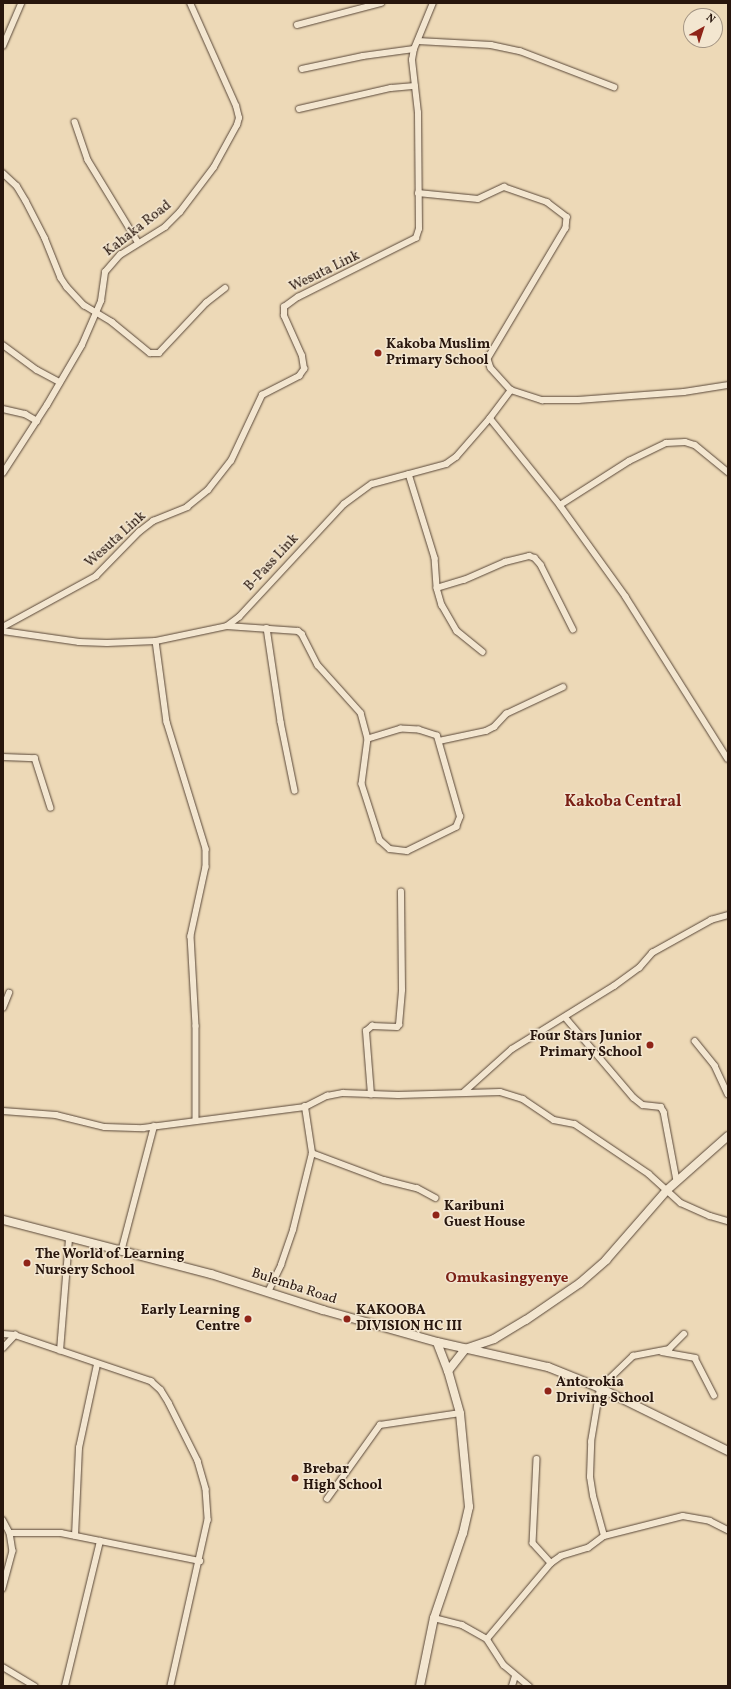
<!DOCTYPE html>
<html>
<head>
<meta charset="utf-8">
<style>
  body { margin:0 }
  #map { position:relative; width:731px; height:1689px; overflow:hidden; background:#edd9b7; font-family:Vollkorn,serif }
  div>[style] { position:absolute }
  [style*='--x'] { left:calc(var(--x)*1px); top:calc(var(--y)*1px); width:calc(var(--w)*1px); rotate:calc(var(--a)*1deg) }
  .roads { filter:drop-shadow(0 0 1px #594738) drop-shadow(0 0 1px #594738) }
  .street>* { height:5.5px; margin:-2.75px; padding:0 2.75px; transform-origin:2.75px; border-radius:2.75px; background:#f3e6d0 }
  .secondary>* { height:8px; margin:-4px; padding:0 4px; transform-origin:4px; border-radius:4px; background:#f3e6d0 }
  .dots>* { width:11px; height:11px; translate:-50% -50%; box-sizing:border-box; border:2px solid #f3e6d0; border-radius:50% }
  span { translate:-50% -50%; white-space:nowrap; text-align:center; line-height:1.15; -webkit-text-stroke:3px #f3e6d0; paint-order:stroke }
  .street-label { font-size:14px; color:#28160d }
  .poi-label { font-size:14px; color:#28160d; font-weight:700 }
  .left { translate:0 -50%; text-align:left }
  .right { translate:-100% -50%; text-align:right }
  .neighbourhood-label { font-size:15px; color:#7a1f14; font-weight:700 }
  .quarter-label { font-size:16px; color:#7a1f14; font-weight:700 }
  .frame { position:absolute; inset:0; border:4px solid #28160d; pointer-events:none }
  .north { position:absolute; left:683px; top:8px; width:40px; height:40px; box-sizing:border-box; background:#f3e6d0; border:1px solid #a29382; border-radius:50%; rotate:39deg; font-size:11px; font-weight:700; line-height:16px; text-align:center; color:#28160d }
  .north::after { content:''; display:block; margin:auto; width:14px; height:18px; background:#8f2418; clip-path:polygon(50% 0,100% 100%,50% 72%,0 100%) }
</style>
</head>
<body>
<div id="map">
  <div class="roads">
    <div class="street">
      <div style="--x:297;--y:25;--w:87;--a:-14.7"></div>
      <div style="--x:418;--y:41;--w:73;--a:3.1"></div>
      <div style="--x:491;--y:45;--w:30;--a:12"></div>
      <div style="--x:520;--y:51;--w:101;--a:21"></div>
      <div style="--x:3;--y:46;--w:46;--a:-66.8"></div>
      <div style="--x:302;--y:69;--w:62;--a:-12"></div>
      <div style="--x:363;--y:56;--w:51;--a:-7.8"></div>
      <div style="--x:299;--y:109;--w:94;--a:-12.9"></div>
      <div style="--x:391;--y:88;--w:24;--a:-5"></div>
      <div style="--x:75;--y:122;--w:40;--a:71.1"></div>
      <div style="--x:88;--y:160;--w:96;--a:58.6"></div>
      <div style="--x:3;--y:173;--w:19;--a:43"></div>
      <div style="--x:17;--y:186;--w:17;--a:59"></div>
      <div style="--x:26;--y:201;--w:42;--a:62.8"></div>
      <div style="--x:45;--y:238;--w:43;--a:68.2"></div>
      <div style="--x:61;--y:278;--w:11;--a:56"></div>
      <div style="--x:67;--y:287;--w:25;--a:47"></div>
      <div style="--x:84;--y:305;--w:33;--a:31"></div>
      <div style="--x:112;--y:322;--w:49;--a:39.2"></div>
      <div style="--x:150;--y:353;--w:9;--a:0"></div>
      <div style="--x:159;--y:353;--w:69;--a:-46.8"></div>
      <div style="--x:206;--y:303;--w:24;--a:-38"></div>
      <div style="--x:418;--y:193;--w:60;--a:5.7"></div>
      <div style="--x:478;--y:199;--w:29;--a:-25"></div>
      <div style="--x:504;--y:187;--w:46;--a:19.2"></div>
      <div style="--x:547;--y:202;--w:25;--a:37"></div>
      <div style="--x:567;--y:217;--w:11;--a:95"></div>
      <div style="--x:566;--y:228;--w:152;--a:120.8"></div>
      <div style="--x:488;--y:359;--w:9;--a:72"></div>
      <div style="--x:491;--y:368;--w:30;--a:48"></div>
      <div style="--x:511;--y:390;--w:33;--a:18"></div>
      <div style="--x:542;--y:400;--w:36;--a:0"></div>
      <div style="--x:578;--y:400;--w:106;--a:-4.3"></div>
      <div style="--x:684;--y:392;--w:45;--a:-9"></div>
      <div style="--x:3;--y:345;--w:42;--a:36.3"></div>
      <div style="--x:37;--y:370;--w:26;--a:28"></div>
      <div style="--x:3;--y:409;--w:23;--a:13"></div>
      <div style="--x:25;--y:414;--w:14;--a:30"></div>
      <div style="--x:490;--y:418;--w:112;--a:51.2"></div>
      <div style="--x:560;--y:505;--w:113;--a:54.3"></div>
      <div style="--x:626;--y:597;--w:191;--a:57.8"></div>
      <div style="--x:3;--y:473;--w:81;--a:-57.1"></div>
      <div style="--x:47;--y:405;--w:69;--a:-59.7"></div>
      <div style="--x:82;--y:345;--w:48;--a:-66.6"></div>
      <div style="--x:101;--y:301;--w:29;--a:-82"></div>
      <div style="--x:105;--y:272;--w:23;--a:-49"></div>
      <div style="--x:120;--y:255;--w:53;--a:-31.9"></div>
      <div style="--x:165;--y:227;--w:21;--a:-45"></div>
      <div style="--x:180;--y:212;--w:56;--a:-52.9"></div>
      <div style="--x:214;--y:167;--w:48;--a:-61.3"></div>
      <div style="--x:237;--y:125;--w:7;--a:-74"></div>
      <div style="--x:239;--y:118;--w:12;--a:-104"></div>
      <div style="--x:236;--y:106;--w:113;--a:-114.1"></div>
      <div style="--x:409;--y:474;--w:88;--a:72.8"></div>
      <div style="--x:435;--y:558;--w:30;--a:86"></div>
      <div style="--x:437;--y:588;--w:18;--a:74"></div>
      <div style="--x:442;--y:605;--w:30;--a:60"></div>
      <div style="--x:457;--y:631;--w:33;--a:39"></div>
      <div style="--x:560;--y:505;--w:82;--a:-32.5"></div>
      <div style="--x:629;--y:461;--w:41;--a:-25.9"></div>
      <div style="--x:666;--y:443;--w:19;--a:-3"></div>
      <div style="--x:685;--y:442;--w:10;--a:17"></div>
      <div style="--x:695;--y:445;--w:43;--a:39.3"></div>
      <div style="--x:437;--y:588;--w:28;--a:-17"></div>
      <div style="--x:464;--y:580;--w:45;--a:-23.7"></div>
      <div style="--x:505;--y:562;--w:25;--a:-14"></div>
      <div style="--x:529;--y:556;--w:6;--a:18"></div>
      <div style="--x:535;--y:558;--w:9;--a:49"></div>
      <div style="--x:541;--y:565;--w:72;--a:63.4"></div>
      <div style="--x:227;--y:626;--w:71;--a:4"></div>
      <div style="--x:298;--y:631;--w:5;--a:37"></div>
      <div style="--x:302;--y:634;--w:35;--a:63"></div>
      <div style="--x:318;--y:665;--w:64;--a:48.1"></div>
      <div style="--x:361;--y:713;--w:27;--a:75"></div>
      <div style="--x:368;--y:739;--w:45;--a:97.6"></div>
      <div style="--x:362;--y:784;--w:59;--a:72.2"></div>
      <div style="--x:380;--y:840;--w:13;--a:42"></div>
      <div style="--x:390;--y:849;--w:17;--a:7"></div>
      <div style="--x:407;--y:851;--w:55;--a:-26.1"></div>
      <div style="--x:456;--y:827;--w:11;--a:-68"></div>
      <div style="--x:460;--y:817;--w:84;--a:-105.9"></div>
      <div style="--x:437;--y:736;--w:19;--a:-162"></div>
      <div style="--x:419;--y:730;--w:18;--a:-177"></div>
      <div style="--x:401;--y:729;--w:34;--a:163"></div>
      <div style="--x:3;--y:627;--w:106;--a:-28.7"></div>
      <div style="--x:96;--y:576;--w:62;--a:-45.7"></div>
      <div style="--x:139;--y:532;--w:18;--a:-38"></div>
      <div style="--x:153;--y:521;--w:37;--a:-22"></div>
      <div style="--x:187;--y:507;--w:27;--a:-39"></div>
      <div style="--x:208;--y:490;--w:37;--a:-52"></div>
      <div style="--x:231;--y:461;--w:73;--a:-64.8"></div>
      <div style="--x:262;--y:395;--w:42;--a:-27.2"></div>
      <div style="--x:299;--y:376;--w:9;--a:-54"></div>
      <div style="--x:304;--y:369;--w:13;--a:-99"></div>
      <div style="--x:302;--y:356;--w:44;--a:-114.2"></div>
      <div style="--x:284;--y:316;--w:9;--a:-90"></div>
      <div style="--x:284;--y:307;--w:17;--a:-36"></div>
      <div style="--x:298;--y:297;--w:132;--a:-26.6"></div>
      <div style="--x:416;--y:238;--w:9;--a:-72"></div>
      <div style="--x:419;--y:229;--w:116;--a:-90.5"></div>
      <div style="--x:418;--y:113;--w:53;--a:-96.5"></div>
      <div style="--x:412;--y:60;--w:11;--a:-80"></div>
      <div style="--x:414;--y:49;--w:50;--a:-67.6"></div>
      <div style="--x:267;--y:628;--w:95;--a:81.5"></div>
      <div style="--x:281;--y:722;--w:70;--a:78.5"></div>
      <div style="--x:3;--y:631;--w:77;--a:8.2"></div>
      <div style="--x:79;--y:642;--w:28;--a:2"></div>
      <div style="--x:107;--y:643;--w:49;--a:-2.3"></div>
      <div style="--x:156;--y:641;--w:73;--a:-11.9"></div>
      <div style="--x:227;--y:626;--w:15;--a:-37"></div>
      <div style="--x:239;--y:617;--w:154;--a:-47.1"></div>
      <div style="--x:344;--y:504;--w:34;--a:-36"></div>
      <div style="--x:372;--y:484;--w:77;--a:-15.1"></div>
      <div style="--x:446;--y:464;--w:12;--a:-35"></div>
      <div style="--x:456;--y:457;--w:52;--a:-48.9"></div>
      <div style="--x:490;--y:418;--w:35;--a:-53"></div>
      <div style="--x:156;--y:641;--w:82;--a:82.3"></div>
      <div style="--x:167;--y:722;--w:133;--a:72.9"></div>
      <div style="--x:206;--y:849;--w:18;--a:90"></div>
      <div style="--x:206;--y:867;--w:71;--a:102.3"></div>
      <div style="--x:191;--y:936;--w:90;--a:86.8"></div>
      <div style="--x:196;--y:1026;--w:95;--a:90"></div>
      <div style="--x:439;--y:741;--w:48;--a:-12"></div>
      <div style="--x:486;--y:731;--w:9;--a:-27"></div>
      <div style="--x:494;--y:727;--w:18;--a:-47"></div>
      <div style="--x:506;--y:714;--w:63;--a:-25.3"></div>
      <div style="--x:3;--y:757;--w:32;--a:2"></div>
      <div style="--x:35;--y:758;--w:52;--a:72.3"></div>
      <div style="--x:3;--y:1008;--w:16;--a:-68"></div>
      <div style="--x:565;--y:1017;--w:106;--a:49.6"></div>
      <div style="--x:634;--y:1098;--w:11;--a:38"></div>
      <div style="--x:643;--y:1105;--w:18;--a:6"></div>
      <div style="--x:661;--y:1107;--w:6;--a:59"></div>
      <div style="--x:664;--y:1112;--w:70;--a:79.3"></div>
      <div style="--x:695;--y:1041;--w:32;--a:51"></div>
      <div style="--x:715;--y:1066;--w:31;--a:65"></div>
      <div style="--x:464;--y:1092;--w:64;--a:-41.9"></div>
      <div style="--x:512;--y:1049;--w:120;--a:-31.7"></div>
      <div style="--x:614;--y:986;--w:31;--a:-36"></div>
      <div style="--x:639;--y:968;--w:20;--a:-49"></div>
      <div style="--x:652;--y:953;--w:68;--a:-29.2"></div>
      <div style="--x:711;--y:920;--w:18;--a:-16"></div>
      <div style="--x:371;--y:1095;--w:64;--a:-94.5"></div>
      <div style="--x:366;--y:1031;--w:8;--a:-40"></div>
      <div style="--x:372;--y:1026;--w:25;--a:2"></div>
      <div style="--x:397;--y:1027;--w:3;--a:-45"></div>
      <div style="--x:399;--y:1025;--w:35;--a:-85"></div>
      <div style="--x:402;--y:990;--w:98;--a:-90.6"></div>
      <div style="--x:3;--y:1111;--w:53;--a:4.3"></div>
      <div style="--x:56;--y:1115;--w:50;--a:13.8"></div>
      <div style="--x:105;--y:1127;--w:38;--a:2"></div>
      <div style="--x:143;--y:1128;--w:163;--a:-7.4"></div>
      <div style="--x:305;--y:1107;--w:25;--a:-27"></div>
      <div style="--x:327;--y:1096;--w:16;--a:-11"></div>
      <div style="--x:343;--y:1093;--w:55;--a:2.1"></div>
      <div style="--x:398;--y:1095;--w:102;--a:-1.7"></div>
      <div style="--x:500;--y:1092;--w:24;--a:17"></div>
      <div style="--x:523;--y:1099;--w:37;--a:34"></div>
      <div style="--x:554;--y:1120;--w:21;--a:11"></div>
      <div style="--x:575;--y:1124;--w:89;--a:34"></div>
      <div style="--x:649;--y:1174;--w:43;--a:42.2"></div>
      <div style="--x:681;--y:1203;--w:32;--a:24"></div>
      <div style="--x:710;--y:1216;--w:19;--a:16"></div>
      <div style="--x:312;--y:1153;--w:77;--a:20.6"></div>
      <div style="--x:384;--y:1180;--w:34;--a:14"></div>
      <div style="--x:417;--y:1188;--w:21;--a:28"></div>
      <div style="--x:121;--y:1252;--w:130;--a:-75.3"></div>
      <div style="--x:268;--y:1292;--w:30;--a:-64"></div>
      <div style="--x:281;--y:1265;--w:37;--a:-71"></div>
      <div style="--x:293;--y:1230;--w:79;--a:-76.1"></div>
      <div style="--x:312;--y:1153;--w:47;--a:-98.7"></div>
      <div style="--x:3;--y:1334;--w:12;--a:5"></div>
      <div style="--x:15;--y:1335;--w:144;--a:18.7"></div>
      <div style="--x:151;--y:1381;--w:13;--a:42"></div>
      <div style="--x:161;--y:1390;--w:15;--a:58"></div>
      <div style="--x:169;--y:1403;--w:65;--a:63.4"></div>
      <div style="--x:198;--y:1461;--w:29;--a:74"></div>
      <div style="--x:206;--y:1489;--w:31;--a:86"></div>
      <div style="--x:208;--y:1520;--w:170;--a:102.6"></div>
      <div style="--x:3;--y:1348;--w:18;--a:-47"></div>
      <div style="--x:60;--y:1351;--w:113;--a:-85.4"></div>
      <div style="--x:662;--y:1352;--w:34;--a:10"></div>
      <div style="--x:695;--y:1358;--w:42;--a:62.8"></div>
      <div style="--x:537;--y:1459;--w:84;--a:92.7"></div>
      <div style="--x:533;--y:1543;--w:27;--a:48"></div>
      <div style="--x:327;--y:1499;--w:91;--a:-54.4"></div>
      <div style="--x:380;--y:1425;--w:81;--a:-8.5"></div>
      <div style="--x:3;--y:1520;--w:15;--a:62"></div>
      <div style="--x:10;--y:1533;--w:18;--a:81"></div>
      <div style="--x:13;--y:1551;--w:39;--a:105"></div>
      <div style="--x:10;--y:1533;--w:51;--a:0"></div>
      <div style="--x:61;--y:1533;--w:142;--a:11.4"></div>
      <div style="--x:75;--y:1536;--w:88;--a:-87.4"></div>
      <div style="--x:79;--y:1448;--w:85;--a:-77.8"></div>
      <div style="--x:604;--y:1536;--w:41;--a:-105.4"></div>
      <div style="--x:593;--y:1496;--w:19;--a:-99"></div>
      <div style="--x:590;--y:1477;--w:35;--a:-88"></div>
      <div style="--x:591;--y:1442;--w:55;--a:-80.5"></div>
      <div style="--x:600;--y:1388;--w:46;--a:-44.1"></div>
      <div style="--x:633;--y:1356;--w:37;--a:-11"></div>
      <div style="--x:669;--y:1349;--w:21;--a:-45"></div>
      <div style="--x:434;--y:1618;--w:29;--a:14"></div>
      <div style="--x:462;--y:1625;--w:29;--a:29"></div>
      <div style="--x:487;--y:1639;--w:99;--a:-49.9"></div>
      <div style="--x:551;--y:1563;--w:12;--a:-35"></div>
      <div style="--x:561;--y:1556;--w:28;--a:-17"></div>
      <div style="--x:588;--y:1548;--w:20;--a:-37"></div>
      <div style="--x:604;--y:1536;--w:81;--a:-14.2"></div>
      <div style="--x:683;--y:1516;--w:27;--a:10"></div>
      <div style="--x:710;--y:1521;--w:20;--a:27"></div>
      <div style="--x:487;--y:1639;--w:31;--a:57"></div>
      <div style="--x:504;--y:1665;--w:33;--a:40"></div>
      <div style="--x:3;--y:1667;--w:37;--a:31"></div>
      <div style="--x:65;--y:1686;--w:149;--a:-76.4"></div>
      <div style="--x:512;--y:1686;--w:10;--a:-73"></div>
    </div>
    <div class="secondary">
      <div style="--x:3;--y:1220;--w:215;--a:14.6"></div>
      <div style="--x:211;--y:1274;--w:118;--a:17.8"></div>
      <div style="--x:323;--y:1310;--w:118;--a:15.7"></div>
      <div style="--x:437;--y:1342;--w:114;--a:12.7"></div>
      <div style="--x:548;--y:1367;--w:56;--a:22"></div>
      <div style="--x:600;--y:1388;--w:143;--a:26.2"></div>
      <div style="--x:448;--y:1371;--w:28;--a:-52"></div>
      <div style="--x:465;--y:1349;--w:31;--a:-19"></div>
      <div style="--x:494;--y:1339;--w:37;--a:-31"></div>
      <div style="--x:526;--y:1320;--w:65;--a:-34.4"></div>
      <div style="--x:580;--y:1283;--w:35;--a:-41"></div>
      <div style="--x:606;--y:1260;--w:93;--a:-48.9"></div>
      <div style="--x:667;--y:1190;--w:81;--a:-41.5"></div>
      <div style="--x:420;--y:1686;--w:69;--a:-78.4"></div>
      <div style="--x:434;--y:1618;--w:90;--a:-71.2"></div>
      <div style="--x:463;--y:1533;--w:27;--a:-77"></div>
      <div style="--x:469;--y:1507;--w:94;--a:-95.5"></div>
      <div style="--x:460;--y:1413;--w:44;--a:-105.9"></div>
      <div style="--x:448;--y:1371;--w:31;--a:-111"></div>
    </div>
  </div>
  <div class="dots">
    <div style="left:378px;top:353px;background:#8f2418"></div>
    <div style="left:650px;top:1045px;background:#8f2418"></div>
    <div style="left:436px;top:1215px;background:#8f2418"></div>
    <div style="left:27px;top:1263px;background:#8f2418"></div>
    <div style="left:248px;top:1319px;background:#8f2418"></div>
    <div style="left:347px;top:1319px;background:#8f2418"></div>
    <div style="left:548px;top:1391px;background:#8f2418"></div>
    <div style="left:295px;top:1478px;background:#8f2418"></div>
  </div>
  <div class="street-label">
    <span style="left:138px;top:229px;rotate:-38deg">Kahaka Road</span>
    <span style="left:325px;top:272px;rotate:-26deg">Wesuta Link</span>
    <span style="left:116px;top:540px;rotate:-42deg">Wesuta Link</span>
    <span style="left:272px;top:563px;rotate:-47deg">B-Pass Link</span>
    <span style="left:294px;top:1287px;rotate:18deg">Bulemba Road</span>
  </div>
  <div class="poi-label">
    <span class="left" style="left:386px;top:353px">Kakoba Muslim<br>Primary School</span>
    <span class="right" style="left:642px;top:1045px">Four Stars Junior<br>Primary School</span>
    <span class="left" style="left:444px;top:1215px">Karibuni<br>Guest House</span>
    <span class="left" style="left:35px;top:1263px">The World of Learning<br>Nursery School</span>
    <span class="right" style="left:240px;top:1319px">Early Learning<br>Centre</span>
    <span class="left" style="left:356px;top:1319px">KAKOOBA<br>DIVISION HC III</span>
    <span class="left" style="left:556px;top:1391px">Antorokia<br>Driving School</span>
    <span class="left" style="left:303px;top:1478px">Brebar<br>High School</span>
  </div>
  <div class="neighbourhood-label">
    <span style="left:507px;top:1279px">Omukasingyenye</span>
  </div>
  <div class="quarter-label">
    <span style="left:623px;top:802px">Kakoba Central</span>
  </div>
  <div class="frame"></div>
  <div class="north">N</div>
</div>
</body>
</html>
